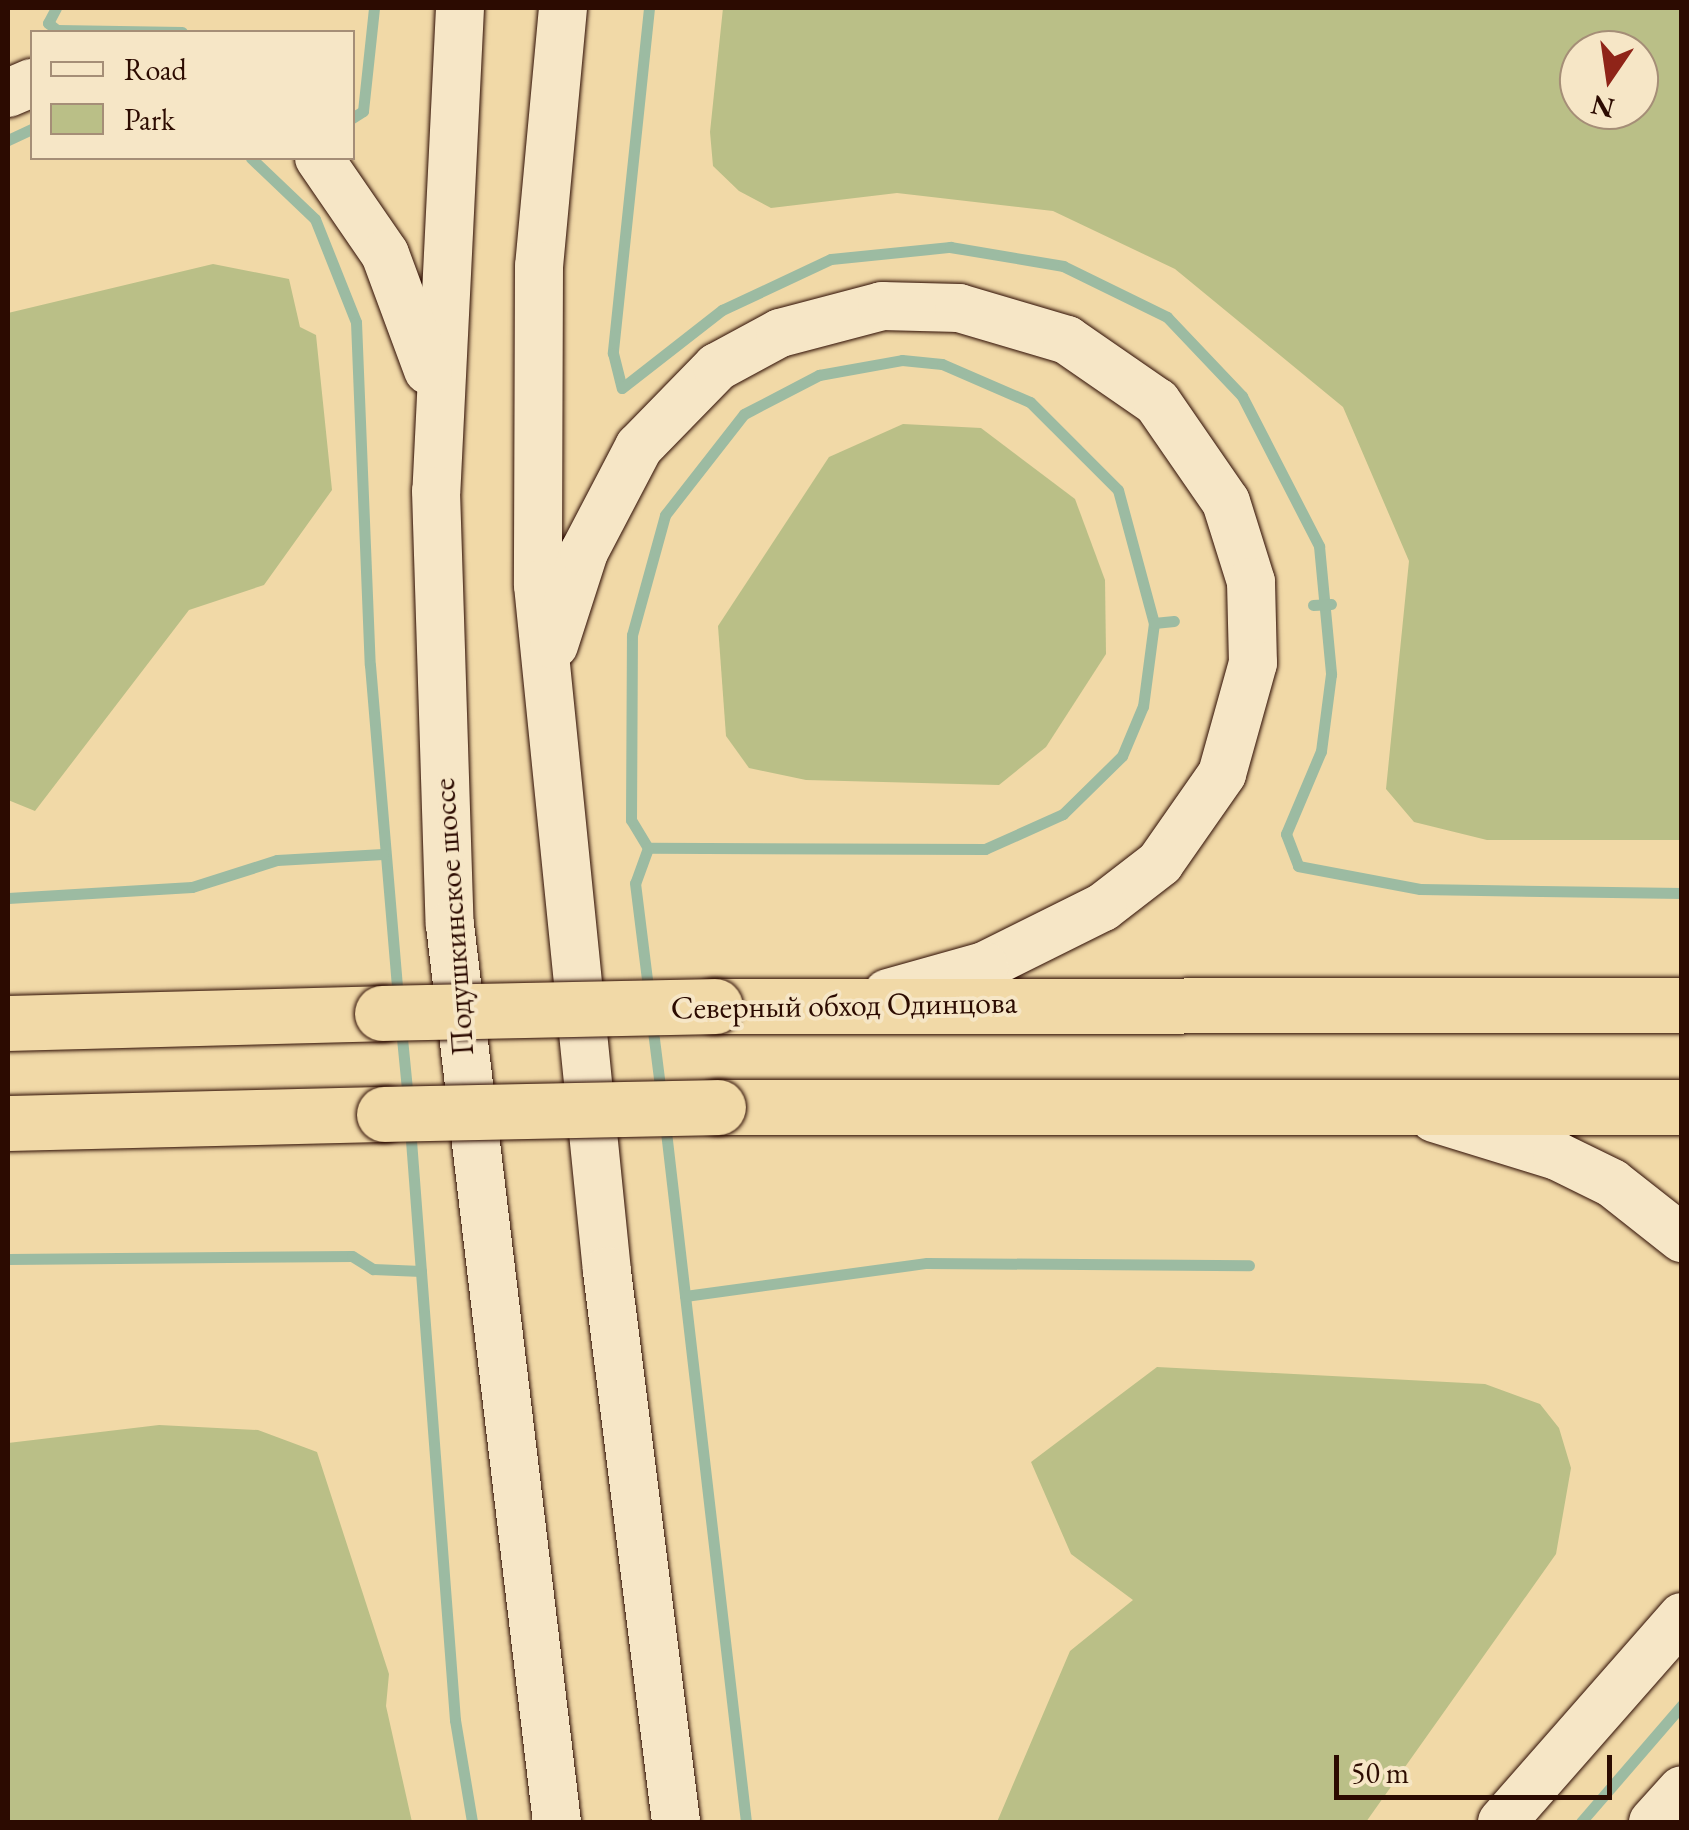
<!DOCTYPE html>
<html>
<head>
<meta charset="utf-8">
<style>
  body { margin:0 }
  #map { position:relative; width:1689px; height:1830px; overflow:hidden; background:#f1d9a7; font-family:"EB Garamond",serif }
  div>[style] { position:absolute }
  [style*='--x'] { left:calc(var(--x)*1px); top:calc(var(--y)*1px); width:calc(var(--w)*1px); rotate:calc(var(--a)*1deg) }
  .green>* { inset:0; background:#babf87 }
  .stream>* { height:11px; margin:-5.5px; padding:0 5.5px; transform-origin:5.5px; border-radius:5.5px; background:#9cbba2 }
  .roads { filter:drop-shadow(0 0 2px #2c0b01) drop-shadow(0 0 2px #2c0b01) }
  .secondary>* { height:48px; margin:-24px; padding:0 24px; transform-origin:24px; border-radius:24px; background:#f6e6c6 }
  .trunk>* { height:55px; margin:-27.5px; padding:0 27.5px; transform-origin:27.5px; border-radius:27.5px; background:#f1d9a7 }
  .bridges { filter:drop-shadow(0 0 2px #2c0b01) drop-shadow(0 0 2px #2c0b01) }
  .trunk-bridge>* { height:55px; margin:-27.5px; padding:0 27.5px; transform-origin:27.5px; border-radius:27.5px; background:#f1d9a7 }
  span { translate:-50% -50%; white-space:nowrap; text-align:center; line-height:1.15; -webkit-text-stroke:8px #f6e6c6; paint-order:stroke }
  .street-label { font-size:32px; color:#2c0b01 }
  .frame { position:absolute; inset:0; border:10px solid #2c0b01; pointer-events:none }
  .legend { position:absolute; left:30px; top:30px; width:325px; height:130px; box-sizing:border-box; background:#f6e6c6; border:2px solid #a58e77; margin:0; padding:12px 18px; list-style:none; font-size:30px; color:#2c0b01 }
  .legend li { display:flex; align-items:center; gap:20px; height:50px }
  .legend b { width:50px; border:2px solid #a58e77 }
  .north { position:absolute; left:1559px; top:30px; width:100px; height:100px; box-sizing:border-box; background:#f6e6c6; border:2px solid #a58e77; border-radius:50%; rotate:193deg; font-size:28px; font-weight:700; line-height:40px; text-align:center; color:#2c0b01 }
  .north::after { content:''; display:block; margin:auto; width:35px; height:45px; background:#8f2418; clip-path:polygon(50% 0,100% 100%,50% 72%,0 100%) }
  .scale { position:absolute; left:1334px; top:1755px; width:278px; height:45px; box-sizing:border-box; border:5px solid #2c0b01; border-top:0; padding-left:12px; font-size:30px; line-height:35px; white-space:nowrap; color:#2c0b01; -webkit-text-stroke:8px #f6e6c6; paint-order:stroke }
</style>
</head>
<body>
<div id="map">
  <div class="green">
    <div style="clip-path:polygon(evenodd,723px 8px,1681px 8px,1681px 840px,1487px 840px,1414px 822px,1386px 789px,1409px 561px,1343px 407px,1175px 269px,1053px 211px,897px 193px,771px 208px,739px 191px,713px 166px,710px 132px,723px 8px,1579px 50px,1639px 50px,1639px 110px,1579px 110px,1579px 50px)"></div>
    <div style="clip-path:polygon(213px 264px,289px 279px,300px 327px,316px 335px,332px 490px,264px 585px,189px 610px,35px 811px,8px 800px,8px 313px)"></div>
    <div style="clip-path:polygon(903px 424px,981px 428px,1075px 499px,1105px 580px,1106px 654px,1046px 747px,999px 785px,806px 780px,749px 768px,726px 736px,718px 626px,829px 457px)"></div>
    <div style="clip-path:polygon(1157px 1367px,1485px 1384px,1540px 1404px,1559px 1428px,1571px 1468px,1556px 1554px,1366px 1822px,997px 1822px,1070px 1651px,1133px 1600px,1071px 1554px,1031px 1462px)"></div>
    <div style="clip-path:polygon(159px 1425px,258px 1430px,317px 1452px,389px 1674px,386px 1706px,412px 1822px,8px 1822px,8px 1443px)"></div>
  </div>
  <div class="stream">
    <div style="--x:56;--y:8;--w:17;--a:118"></div>
    <div style="--x:48;--y:23;--w:11;--a:38"></div>
    <div style="--x:57;--y:30;--w:125;--a:0.9"></div>
    <div style="--x:649;--y:8;--w:347;--a:96"></div>
    <div style="--x:613;--y:353;--w:36;--a:76"></div>
    <div style="--x:622;--y:388;--w:127;--a:-38"></div>
    <div style="--x:722;--y:310;--w:120;--a:-25.1"></div>
    <div style="--x:831;--y:259;--w:120;--a:-5.8"></div>
    <div style="--x:950;--y:247;--w:115;--a:9.5"></div>
    <div style="--x:1063;--y:266;--w:116;--a:26.1"></div>
    <div style="--x:1167;--y:317;--w:109;--a:46.5"></div>
    <div style="--x:1242;--y:396;--w:169;--a:62.8"></div>
    <div style="--x:1319;--y:546;--w:129;--a:84.6"></div>
    <div style="--x:1331;--y:674;--w:78;--a:97.4"></div>
    <div style="--x:1321;--y:751;--w:90;--a:112.9"></div>
    <div style="--x:1286;--y:834;--w:34;--a:69"></div>
    <div style="--x:1298;--y:866;--w:124;--a:10.7"></div>
    <div style="--x:1420;--y:889;--w:262;--a:0.9"></div>
    <div style="--x:352;--y:118;--w:13;--a:-32"></div>
    <div style="--x:363;--y:111;--w:104;--a:-83.9"></div>
    <div style="--x:8;--y:140;--w:26;--a:-25"></div>
    <div style="--x:251;--y:158;--w:88;--a:43.6"></div>
    <div style="--x:315;--y:219;--w:111;--a:68.3"></div>
    <div style="--x:356;--y:322;--w:343;--a:87.7"></div>
    <div style="--x:370;--y:665;--w:336;--a:85.2"></div>
    <div style="--x:902;--y:360;--w:40;--a:5.7"></div>
    <div style="--x:942;--y:364;--w:96;--a:23.4"></div>
    <div style="--x:1030;--y:402;--w:124;--a:45"></div>
    <div style="--x:1118;--y:490;--w:138;--a:74.9"></div>
    <div style="--x:1154;--y:623;--w:84;--a:97.5"></div>
    <div style="--x:1143;--y:706;--w:54;--a:112.8"></div>
    <div style="--x:1122;--y:756;--w:83;--a:135.5"></div>
    <div style="--x:1063;--y:814;--w:85;--a:155.8"></div>
    <div style="--x:985;--y:849;--w:337;--a:-179.8"></div>
    <div style="--x:648;--y:848;--w:33;--a:-121"></div>
    <div style="--x:631;--y:820;--w:185;--a:-89.7"></div>
    <div style="--x:632;--y:635;--w:124;--a:-74.6"></div>
    <div style="--x:665;--y:515;--w:128;--a:-52"></div>
    <div style="--x:744;--y:414;--w:85;--a:-27.5"></div>
    <div style="--x:819;--y:375;--w:84;--a:-10.2"></div>
    <div style="--x:1313;--y:605;--w:18;--a:-3"></div>
    <div style="--x:1154;--y:623;--w:20;--a:-6"></div>
    <div style="--x:648;--y:848;--w:37;--a:110"></div>
    <div style="--x:635;--y:883;--w:113;--a:82.9"></div>
    <div style="--x:8;--y:898;--w:184;--a:-3.4"></div>
    <div style="--x:192;--y:887;--w:89;--a:-17.6"></div>
    <div style="--x:277;--y:860;--w:106;--a:-3.2"></div>
    <div style="--x:652;--y:1023;--w:72;--a:82.8"></div>
    <div style="--x:401;--y:1028;--w:71;--a:84.4"></div>
    <div style="--x:665;--y:1123;--w:704;--a:83.39"></div>
    <div style="--x:410;--y:1127;--w:595;--a:85.66"></div>
    <div style="--x:455;--y:1720;--w:103;--a:80.5"></div>
    <div style="--x:8;--y:1259;--w:344;--a:-0.5"></div>
    <div style="--x:352;--y:1256;--w:25;--a:32"></div>
    <div style="--x:373;--y:1269;--w:48;--a:2.4"></div>
    <div style="--x:685;--y:1296;--w:244;--a:-7.8"></div>
    <div style="--x:927;--y:1263;--w:322;--a:0.4"></div>
    <div style="--x:1581;--y:1822;--w:155;--a:-49.2"></div>
  </div>
  <div class="roads">
    <div class="secondary">
      <div style="--x:460;--y:8;--w:484;--a:92.8"></div>
      <div style="--x:436;--y:491;--w:434;--a:88.2"></div>
      <div style="--x:450;--y:925;--w:903;--a:83.2"></div>
      <div style="--x:563;--y:8;--w:259;--a:95.3"></div>
      <div style="--x:539;--y:266;--w:319;--a:90.2"></div>
      <div style="--x:538;--y:585;--w:689;--a:84.26"></div>
      <div style="--x:607;--y:1271;--w:555;--a:82.86"></div>
      <div style="--x:8;--y:93;--w:26;--a:-23"></div>
      <div style="--x:319;--y:158;--w:116;--a:55.5"></div>
      <div style="--x:385;--y:254;--w:124;--a:69.7"></div>
      <div style="--x:554;--y:645;--w:98;--a:-72.1"></div>
      <div style="--x:584;--y:552;--w:119;--a:-62.4"></div>
      <div style="--x:639;--y:447;--w:112;--a:-45.7"></div>
      <div style="--x:717;--y:367;--w:72;--a:-28.4"></div>
      <div style="--x:780;--y:333;--w:106;--a:-14.8"></div>
      <div style="--x:882;--y:306;--w:77;--a:1.5"></div>
      <div style="--x:959;--y:308;--w:113;--a:16.5"></div>
      <div style="--x:1067;--y:340;--w:109;--a:34.6"></div>
      <div style="--x:1157;--y:402;--w:121;--a:55.4"></div>
      <div style="--x:1226;--y:502;--w:84;--a:72.6"></div>
      <div style="--x:1251;--y:582;--w:81;--a:88.6"></div>
      <div style="--x:1253;--y:663;--w:115;--a:105.6"></div>
      <div style="--x:1222;--y:774;--w:108;--a:124.9"></div>
      <div style="--x:1160;--y:863;--w:72;--a:142.3"></div>
      <div style="--x:1103;--y:907;--w:133;--a:153.6"></div>
      <div style="--x:984;--y:966;--w:100;--a:164.3"></div>
      <div style="--x:1434;--y:1118;--w:129;--a:17.2"></div>
      <div style="--x:1557;--y:1156;--w:61;--a:26.1"></div>
      <div style="--x:1612;--y:1183;--w:89;--a:38.2"></div>
      <div style="--x:1502;--y:1822;--w:273;--a:-48.7"></div>
      <div style="--x:1653;--y:1822;--w:43;--a:-47.8"></div>
    </div>
    <div class="trunk">
      <div style="--x:715;--y:1006;--w:967;--a:-0.06"></div>
      <div style="--x:8;--y:1023;--w:374;--a:-1.5"></div>
      <div style="--x:718;--y:1107;--w:964;--a:0"></div>
      <div style="--x:8;--y:1123;--w:376;--a:-1.4"></div>
    </div>
  </div>
  <div class="bridges">
    <div class="trunk-bridge">
      <div style="--x:382;--y:1013;--w:333;--a:-1.2"></div>
      <div style="--x:384;--y:1114;--w:334;--a:-1.2"></div>
    </div>
  </div>
  <div class="street-label">
    <span style="left:453px;top:917px;rotate:-94deg">Подушкинское шоссе</span>
    <span style="left:844px;top:1005px;rotate:-1deg">Северный обход Одинцова</span>
  </div>
  <div class="frame"></div>
  <ul class="legend">
  <li><b style="height:12px;background:#f6e6c6"></b>Road</li>
  <li><b style="height:28px;background:#babf87"></b>Park</li>
  </ul>
  <div class="north">N</div>
  <div class="scale">50 m</div>
</div>
</body>
</html>
